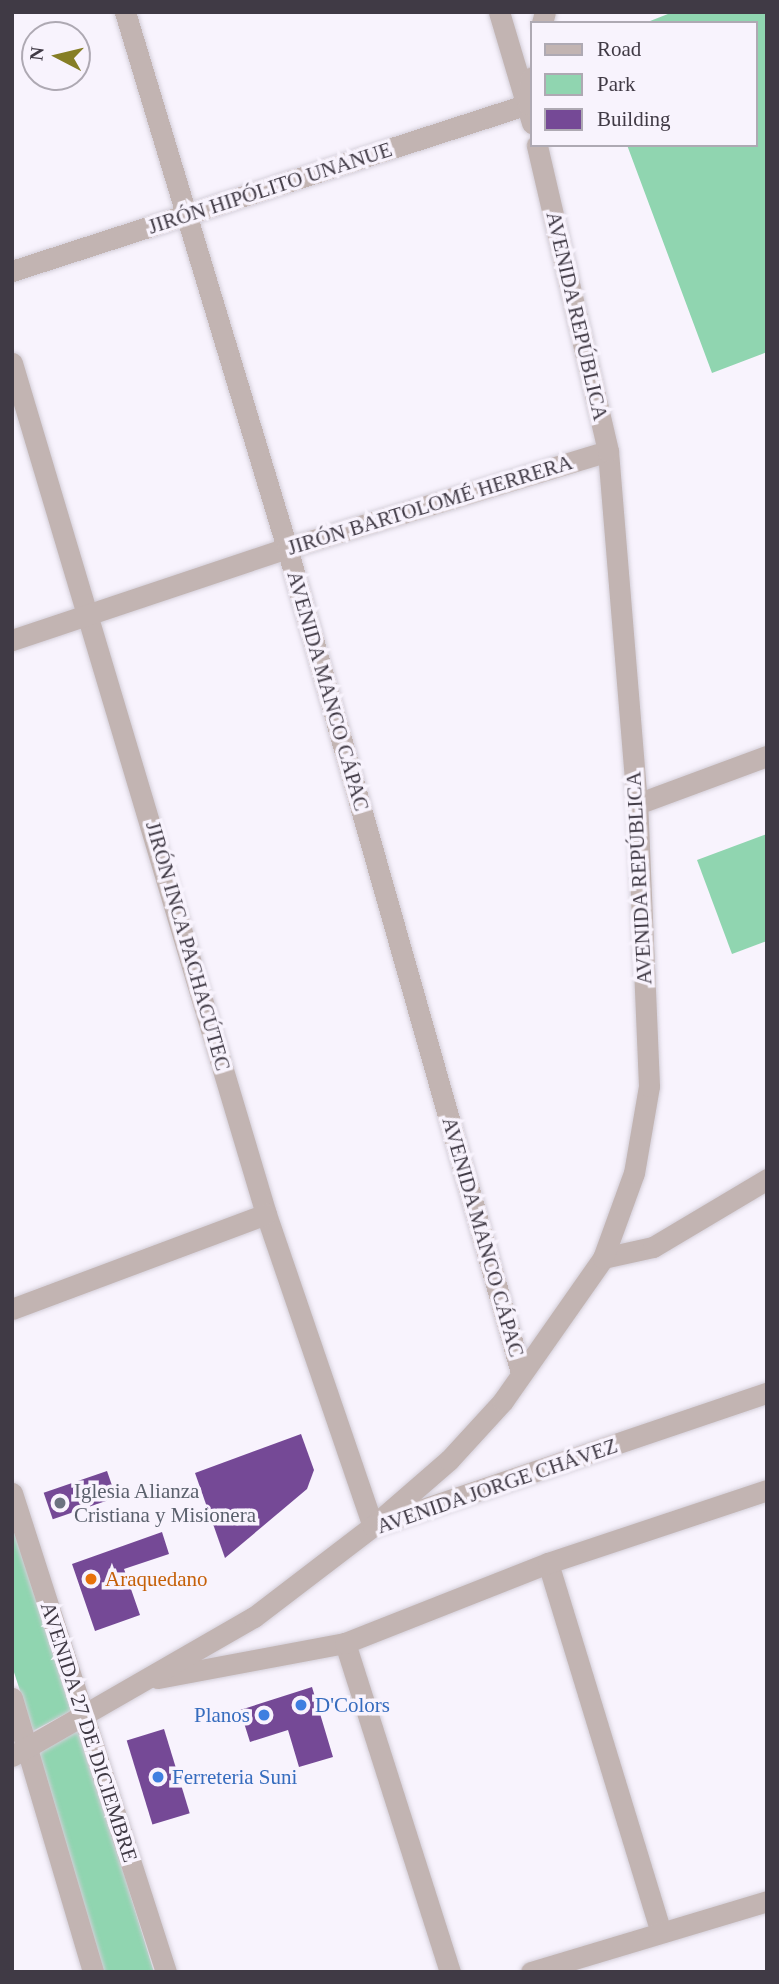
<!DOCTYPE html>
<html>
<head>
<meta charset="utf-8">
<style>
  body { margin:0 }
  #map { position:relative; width:779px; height:1984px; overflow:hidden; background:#f8f3fd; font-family:"Times New Roman",serif }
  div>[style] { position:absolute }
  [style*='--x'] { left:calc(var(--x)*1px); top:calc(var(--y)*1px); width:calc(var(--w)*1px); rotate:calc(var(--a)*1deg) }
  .green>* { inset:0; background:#90d5b0; transform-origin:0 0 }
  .building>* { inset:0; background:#754996; transform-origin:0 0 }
  .roads { filter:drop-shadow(0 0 2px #d3ced8) drop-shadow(0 0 2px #d3ced8) }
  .minor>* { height:21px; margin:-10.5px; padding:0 10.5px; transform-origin:10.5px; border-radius:10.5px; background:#c2b4b2 }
  .dots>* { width:19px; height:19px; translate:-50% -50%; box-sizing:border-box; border:4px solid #f8f3fd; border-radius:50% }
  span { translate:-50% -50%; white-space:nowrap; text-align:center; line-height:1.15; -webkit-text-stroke:7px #f8f3fd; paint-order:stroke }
  .street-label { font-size:21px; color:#403a45 }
  .worship-label { font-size:21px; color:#5b616d }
  .left { translate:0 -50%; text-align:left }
  .food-label { font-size:21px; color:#c56008 }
  .shop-label { font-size:21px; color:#366cbe }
  .right { translate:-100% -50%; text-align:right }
  .frame { position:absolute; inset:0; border:14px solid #403a45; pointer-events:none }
  .legend { position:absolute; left:530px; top:21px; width:228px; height:126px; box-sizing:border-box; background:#f8f3fd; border:2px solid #aea9b3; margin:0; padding:9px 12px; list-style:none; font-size:21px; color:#403a45 }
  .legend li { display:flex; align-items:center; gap:14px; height:35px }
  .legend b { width:35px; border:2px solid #aea9b3 }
  .north { position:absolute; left:21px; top:21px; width:70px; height:70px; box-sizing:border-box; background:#f8f3fd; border:2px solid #aea9b3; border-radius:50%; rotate:277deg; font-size:19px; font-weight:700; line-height:28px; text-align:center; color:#403a45 }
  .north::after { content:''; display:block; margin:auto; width:24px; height:32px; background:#867e25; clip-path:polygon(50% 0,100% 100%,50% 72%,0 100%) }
</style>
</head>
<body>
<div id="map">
  <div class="green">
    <div style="clip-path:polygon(673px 12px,767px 14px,767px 352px,712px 373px,627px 145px,756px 145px,756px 23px,645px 23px)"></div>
    <div style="clip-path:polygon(767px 834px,767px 941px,732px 954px,697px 860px)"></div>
    <div style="clip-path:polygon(12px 1524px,71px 1711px,33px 1731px,12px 1666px)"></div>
    <div style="left:80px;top:1730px;width:253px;height:51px;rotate:73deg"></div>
  </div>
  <div class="building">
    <div style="clip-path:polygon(301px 1434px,314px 1470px,307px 1489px,225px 1558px,195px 1473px)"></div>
    <div style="left:107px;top:1471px;width:28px;height:67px;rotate:71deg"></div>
    <div style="clip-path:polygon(162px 1532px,169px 1554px,124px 1569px,140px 1615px,95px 1631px,72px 1564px)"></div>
    <div style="clip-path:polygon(312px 1687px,333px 1757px,299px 1767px,288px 1730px,250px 1742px,240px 1710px)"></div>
    <div style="left:164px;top:1729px;width:88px;height:39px;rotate:73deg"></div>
  </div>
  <div class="roads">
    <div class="minor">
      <div style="--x:125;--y:12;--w:560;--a:73.18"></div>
      <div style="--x:287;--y:548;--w:858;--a:74.16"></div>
      <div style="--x:499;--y:12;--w:116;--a:73.4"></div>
      <div style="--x:542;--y:23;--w:11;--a:-75"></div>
      <div style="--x:12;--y:271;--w:542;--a:-17.93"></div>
      <div style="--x:528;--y:104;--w:27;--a:-82"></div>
      <div style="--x:12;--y:363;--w:888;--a:73.38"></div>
      <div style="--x:266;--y:1214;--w:330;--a:71.1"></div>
      <div style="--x:12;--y:640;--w:290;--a:-18.5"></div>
      <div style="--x:287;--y:548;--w:335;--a:-16.8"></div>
      <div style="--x:637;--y:804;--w:139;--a:-20.3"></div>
      <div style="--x:603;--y:1258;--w:51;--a:-12.4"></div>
      <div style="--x:653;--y:1247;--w:133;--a:-30.8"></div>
      <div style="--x:12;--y:1309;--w:271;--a:-20.5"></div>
      <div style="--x:12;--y:1493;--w:503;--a:72.18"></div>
      <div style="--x:373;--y:1526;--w:101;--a:-41"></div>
      <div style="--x:449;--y:1460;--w:80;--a:-47.5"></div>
      <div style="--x:503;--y:1401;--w:174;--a:-55"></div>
      <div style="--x:603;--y:1258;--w:90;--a:-70"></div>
      <div style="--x:634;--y:1173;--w:88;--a:-80.2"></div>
      <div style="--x:649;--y:1086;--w:282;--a:-92.4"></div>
      <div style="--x:637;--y:804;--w:354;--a:-94.7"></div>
      <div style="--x:608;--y:451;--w:314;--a:-103.1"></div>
      <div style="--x:548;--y:1563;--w:386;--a:73"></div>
      <div style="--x:345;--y:1643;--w:345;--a:72.3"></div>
      <div style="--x:158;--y:1678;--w:190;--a:-10.6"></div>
      <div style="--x:345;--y:1643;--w:218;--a:-21.5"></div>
      <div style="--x:548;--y:1563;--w:231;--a:-18.4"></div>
      <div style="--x:12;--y:1698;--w:286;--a:73.5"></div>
      <div style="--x:12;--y:1756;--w:279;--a:-29.9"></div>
      <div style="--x:254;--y:1617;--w:150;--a:-37.4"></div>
      <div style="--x:373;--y:1526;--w:416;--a:-18.7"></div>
      <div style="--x:531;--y:1972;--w:246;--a:-16.7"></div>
    </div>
  </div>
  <div class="dots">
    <div style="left:60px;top:1503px;background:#6b7280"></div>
    <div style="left:91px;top:1579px;background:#e8710a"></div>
    <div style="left:301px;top:1705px;background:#3f7fe0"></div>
    <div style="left:264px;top:1715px;background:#3f7fe0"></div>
    <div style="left:158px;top:1777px;background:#3f7fe0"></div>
  </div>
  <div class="street-label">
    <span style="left:270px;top:188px;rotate:-18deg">JIRÓN HIPÓLITO UNANUE</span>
    <span style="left:577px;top:316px;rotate:77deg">AVENIDA REPÚBLICA</span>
    <span style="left:430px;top:505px;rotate:-17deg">JIRÓN BARTOLOMÉ HERRERA</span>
    <span style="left:328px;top:691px;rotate:74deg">AVENIDA MANCO CÁPAC</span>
    <span style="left:639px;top:878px;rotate:-93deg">AVENIDA REPÚBLICA</span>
    <span style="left:188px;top:946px;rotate:74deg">JIRÓN INCA PACHACÚTEC</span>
    <span style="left:483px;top:1237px;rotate:74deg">AVENIDA MANCO CÁPAC</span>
    <span style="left:497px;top:1486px;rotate:-19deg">AVENIDA JORGE CHÁVEZ</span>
    <span style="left:89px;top:1732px;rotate:72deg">AVENIDA 27 DE DICIEMBRE</span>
  </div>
  <div class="worship-label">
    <span class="left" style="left:74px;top:1503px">Iglesia Alianza<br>Cristiana y Misionera</span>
  </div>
  <div class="food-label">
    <span class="left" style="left:105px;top:1579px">Araquedano</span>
  </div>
  <div class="shop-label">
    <span class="left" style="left:315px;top:1705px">D'Colors</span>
    <span class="right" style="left:250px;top:1715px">Planos</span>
    <span class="left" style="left:172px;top:1777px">Ferreteria Suni</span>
  </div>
  <div class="frame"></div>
  <ul class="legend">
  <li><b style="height:9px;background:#c2b4b2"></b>Road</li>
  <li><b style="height:19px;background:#90d5b0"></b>Park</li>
  <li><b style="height:19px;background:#754996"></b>Building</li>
  </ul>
  <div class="north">N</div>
</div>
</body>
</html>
